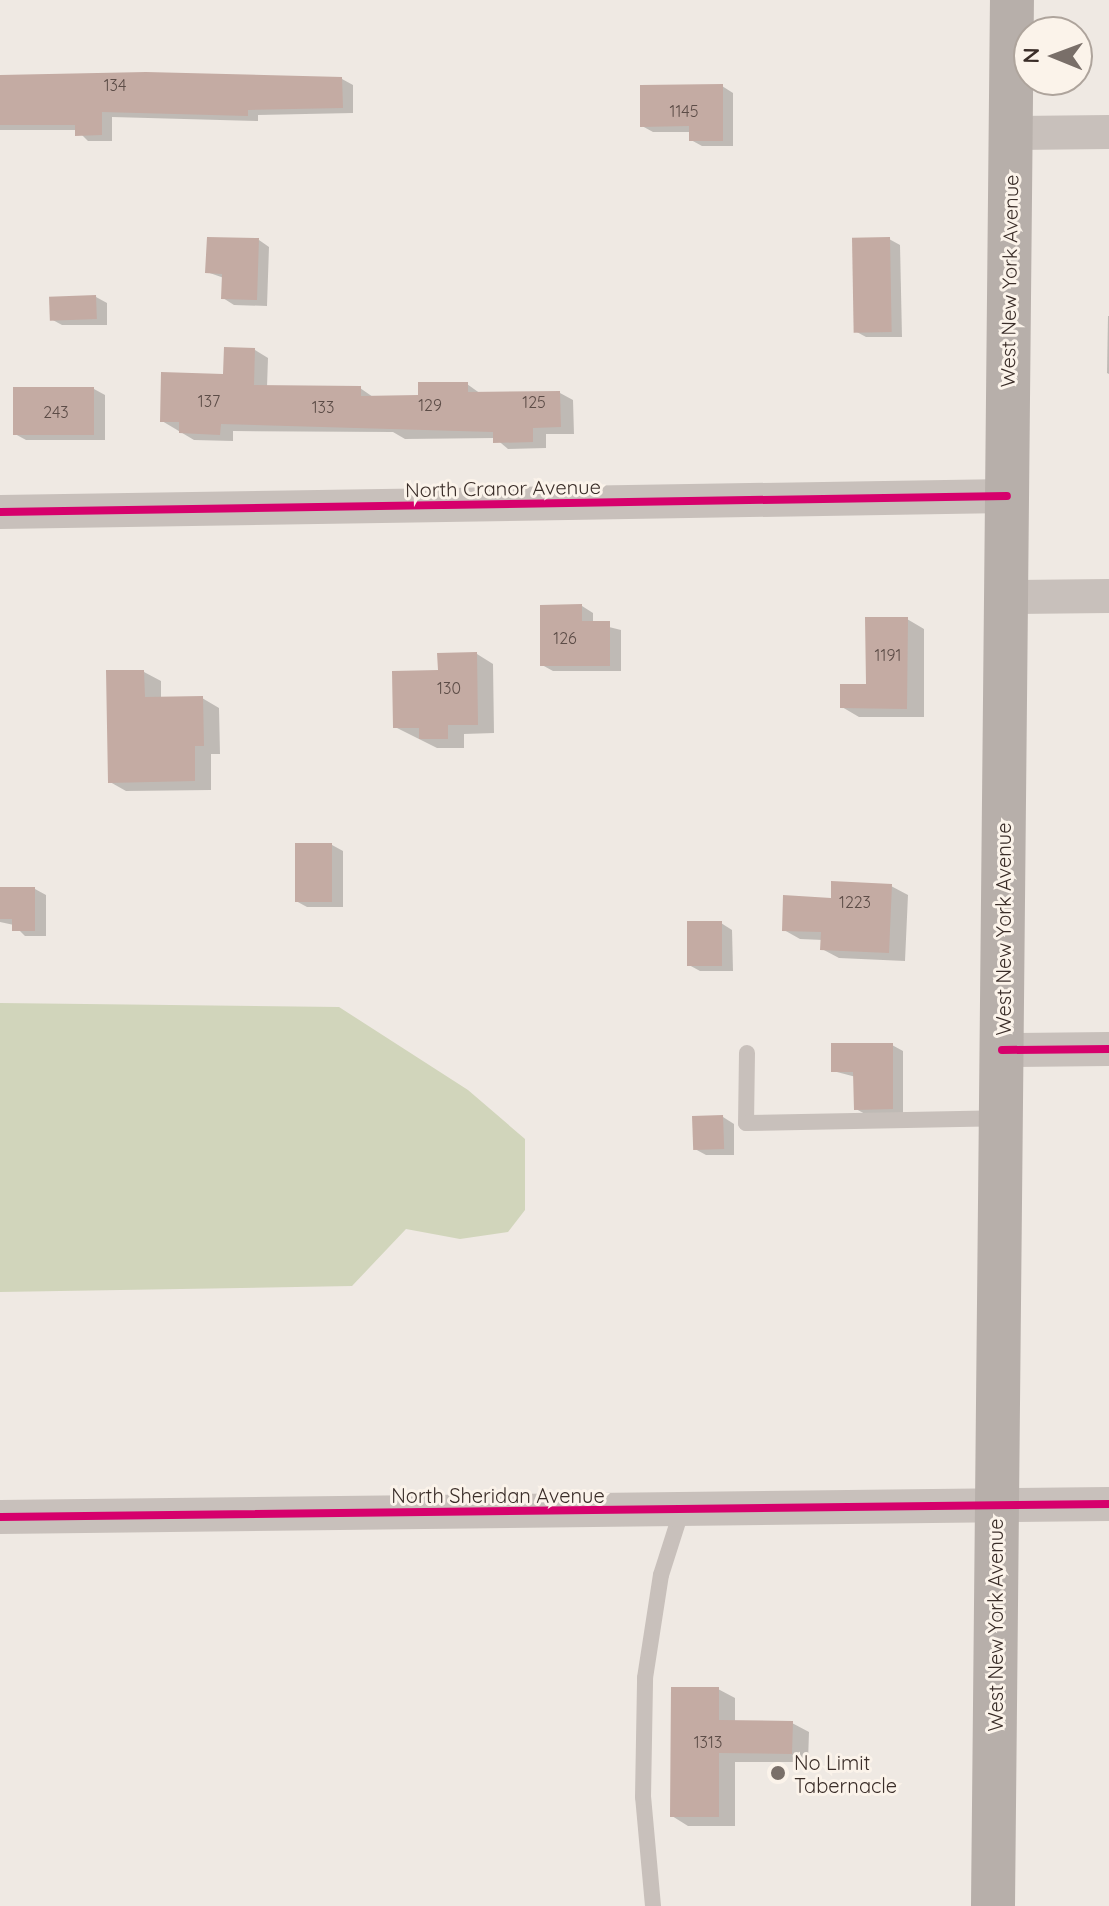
<!DOCTYPE html>
<html>
<head>
<meta charset="utf-8">
<style>
  body { margin:0 }
  #map { position:relative; width:1109px; height:1906px; overflow:hidden; background:#efe9e3; font-family:Quicksand,sans-serif }
  div>[style] { position:absolute }
  [style*='--x'] { left:calc(var(--x)*1px); top:calc(var(--y)*1px); width:calc(var(--w)*1px); rotate:calc(var(--a)*1deg) }
  .green>* { inset:0; background:#d1d5bb }
  .shadow>* { inset:0; background:#0003 }
  .building>* { inset:0; background:#c4aba3; transform-origin:0 0 }
  .lane>* { height:16px; margin:-8px; padding:0 8px; transform-origin:8px; border-radius:8px; background:#c8c0bb }
  .street>* { height:34px; margin:-17px; padding:0 17px; transform-origin:17px; border-radius:17px; background:#c8c0bb }
  .primary>* { height:44px; margin:-22px; padding:0 22px; transform-origin:22px; border-radius:22px; background:#b7afaa }
  .cycleway>* { height:8px; margin:-4px; padding:0 4px; transform-origin:4px; border-radius:4px; background:#d6006c }
  .dots>* { width:22px; height:22px; translate:-50% -50%; box-sizing:border-box; border:4px solid #fbf3ea; border-radius:50% }
  span { translate:-50% -50%; white-space:nowrap; text-align:center; line-height:1.15; -webkit-text-stroke:6px #fbf3ea; paint-order:stroke }
  .number-label { font-size:16px; color:#5c4c47 }
  .number-label span { -webkit-text-stroke-width:0 }
  .street-label { font-size:20px; color:#3a2d28 }
  .poi-label { font-size:20px; color:#3a2d28 }
  .left { translate:0 -50%; text-align:left }
  .north { position:absolute; left:1013px; top:16px; width:80px; height:80px; box-sizing:border-box; background:#fbf3ea; border:2px solid #aea49c; border-radius:50%; rotate:271deg; font-size:22px; font-weight:700; line-height:32px; text-align:center; color:#3a2d28 }
  .north::after { content:''; display:block; margin:auto; width:28px; height:36px; background:#796f69; clip-path:polygon(50% 0,100% 100%,50% 72%,0 100%) }
</style>
</head>
<body>
<div id="map">
  <div class="green">
    <div style="clip-path:polygon(0 1003px,339px 1007px,468px 1090px,525px 1139px,525px 1210px,508px 1232px,460px 1239px,406px 1229px,352px 1286px,0 1292px)"></div>
  </div>
  <div class="shadow">
    <div style="clip-path:polygon(0 77px,342px 79px,353px 85px,353px 113px,258px 115px,258px 121px,112px 117px,112px 141px,88px 141px,77px 130px,0 130px)"></div>
    <div style="clip-path:polygon(722px 86px,733px 93px,733px 146px,702px 146px,691px 140px,691px 132px,653px 132px,642px 126px)"></div>
    <div style="clip-path:polygon(889px 239px,900px 245px,902px 337px,866px 337px,855px 331px)"></div>
    <div style="clip-path:polygon(259px 240px,269px 247px,267px 306px,234px 305px,223px 298px,224px 278px,207px 272px)"></div>
    <div style="clip-path:polygon(96px 297px,107px 303px,107px 325px,62px 325px,51px 319px)"></div>
    <div style="clip-path:polygon(1108px 316px,1109px 316px,1109px 374px,1107px 373px)"></div>
    <div style="clip-path:polygon(255px 350px,268px 358px,267px 387px,360px 388px,373px 397px,420px 397px,467px 384px,481px 394px,560px 393px,573px 400px,574px 434px,546px 434px,546px 448px,508px 449px,495px 438px,405px 439px,393px 432px,233px 431px,233px 441px,194px 440px,162px 421px)"></div>
    <div style="clip-path:polygon(94px 389px,105px 395px,105px 440px,26px 440px,15px 434px)"></div>
    <div style="clip-path:polygon(582px 606px,593px 613px,593px 623px,621px 630px,621px 671px,553px 671px,542px 665px)"></div>
    <div style="clip-path:polygon(907px 619px,924px 629px,924px 717px,859px 717px,842px 707px,868px 686px)"></div>
    <div style="clip-path:polygon(477px 654px,493px 664px,494px 733px,464px 734px,464px 748px,437px 748px,395px 727px)"></div>
    <div style="clip-path:polygon(144px 672px,161px 681px,161px 698px,202px 698px,219px 708px,220px 754px,211px 754px,211px 790px,126px 791px,110px 782px)"></div>
    <div style="clip-path:polygon(332px 845px,343px 851px,343px 907px,307px 907px,296px 901px)"></div>
    <div style="clip-path:polygon(891px 886px,908px 895px,905px 961px,839px 958px,822px 949px,823px 940px,800px 939px,784px 930px,833px 900px)"></div>
    <div style="clip-path:polygon(0 889px,35px 889px,46px 895px,46px 936px,25px 936px,14px 925px,0 922px)"></div>
    <div style="clip-path:polygon(721px 923px,732px 930px,733px 971px,700px 971px,689px 965px)"></div>
    <div style="clip-path:polygon(892px 1045px,903px 1051px,903px 1114px,867px 1115px,856px 1109px,856px 1077px,833px 1071px)"></div>
    <div style="clip-path:polygon(723px 1117px,734px 1124px,734px 1155px,706px 1155px,695px 1149px)"></div>
    <div style="clip-path:polygon(718px 1689px,735px 1698px,735px 1722px,792px 1723px,809px 1732px,808px 1762px,735px 1762px,735px 1826px,688px 1826px,672px 1816px)"></div>
  </div>
  <div class="building">
    <div style="clip-path:polygon(146px 72px,342px 77px,343px 108px,248px 110px,248px 116px,102px 112px,102px 135px,75px 136px,75px 125px,0 125px,0 75px)"></div>
    <div style="clip-path:polygon(723px 84px,723px 141px,689px 141px,689px 126px,640px 127px,640px 85px)"></div>
    <div style="clip-path:polygon(207px 237px,259px 238px,257px 300px,221px 299px,222px 274px,205px 273px)"></div>
    <div style="left:890px;top:237px;width:95px;height:38px;rotate:89deg"></div>
    <div style="left:96px;top:295px;width:24px;height:47px;rotate:88deg"></div>
    <div style="clip-path:polygon(224px 347px,255px 348px,254px 385px,361px 386px,361px 396px,418px 395px,418px 382px,468px 382px,468px 392px,560px 391px,561px 427px,533px 428px,533px 442px,493px 443px,493px 432px,221px 424px,220px 435px,179px 433px,179px 422px,160px 422px,161px 372px,223px 374px)"></div>
    <div style="left:13px;top:387px;width:81px;height:48px"></div>
    <div style="clip-path:polygon(582px 604px,582px 621px,610px 621px,610px 666px,540px 666px,540px 605px)"></div>
    <div style="clip-path:polygon(865px 617px,908px 617px,907px 709px,840px 708px,840px 684px,866px 684px)"></div>
    <div style="clip-path:polygon(477px 652px,478px 725px,448px 725px,448px 739px,419px 739px,419px 728px,393px 728px,392px 671px,438px 670px,437px 653px)"></div>
    <div style="clip-path:polygon(106px 670px,144px 670px,145px 697px,203px 696px,204px 746px,195px 746px,195px 781px,108px 783px)"></div>
    <div style="left:295px;top:843px;width:37px;height:59px"></div>
    <div style="clip-path:polygon(831px 881px,892px 884px,889px 953px,820px 950px,821px 932px,782px 931px,783px 895px,831px 898px)"></div>
    <div style="clip-path:polygon(0 887px,35px 887px,35px 931px,12px 931px,12px 919px,0 919px)"></div>
    <div style="left:722px;top:921px;width:45px;height:35px;rotate:90deg"></div>
    <div style="clip-path:polygon(831px 1043px,893px 1043px,893px 1109px,854px 1110px,853px 1072px,831px 1072px)"></div>
    <div style="left:723px;top:1115px;width:34px;height:31px;rotate:88deg"></div>
    <div style="clip-path:polygon(671px 1687px,719px 1687px,719px 1720px,793px 1721px,792px 1754px,719px 1753px,719px 1817px,670px 1817px)"></div>
  </div>
  <div class="lane">
    <div style="--x:747;--y:1053;--w:70;--a:90.8"></div>
    <div style="--x:746;--y:1123;--w:253;--a:-1.1"></div>
    <div style="--x:653;--y:1906;--w:109;--a:-95.2"></div>
    <div style="--x:643;--y:1797;--w:119;--a:-89"></div>
    <div style="--x:645;--y:1678;--w:104;--a:-81.2"></div>
    <div style="--x:661;--y:1575;--w:69;--a:-72.3"></div>
  </div>
  <div class="street">
    <div style="--x:1010;--y:133;--w:99;--a:-0.6"></div>
    <div style="--x:0;--y:512;--w:1007;--a:-0.91"></div>
    <div style="--x:1006;--y:597;--w:103;--a:-0.6"></div>
    <div style="--x:1002;--y:1050;--w:107;--a:-0.5"></div>
    <div style="--x:0;--y:1517;--w:1109;--a:-0.67"></div>
  </div>
  <div class="primary">
    <div style="--x:993;--y:1906;--w:1906;--a:-89.43"></div>
  </div>
  <div class="cycleway">
    <div style="--x:0;--y:512;--w:1007;--a:-0.91"></div>
    <div style="--x:1002;--y:1050;--w:107;--a:-0.5"></div>
    <div style="--x:0;--y:1517;--w:1109;--a:-0.67"></div>
  </div>
  <div class="dots">
    <div style="left:778px;top:1773px;background:#796f69"></div>
  </div>
  <div class="number-label">
    <span style="left:115px;top:85px">134</span>
    <span style="left:684px;top:111px">1145</span>
    <span style="left:209px;top:401px">137</span>
    <span style="left:534px;top:402px">125</span>
    <span style="left:430px;top:405px">129</span>
    <span style="left:323px;top:407px">133</span>
    <span style="left:56px;top:412px">243</span>
    <span style="left:565px;top:638px">126</span>
    <span style="left:888px;top:655px">1191</span>
    <span style="left:449px;top:688px">130</span>
    <span style="left:855px;top:902px">1223</span>
    <span style="left:708px;top:1742px">1313</span>
  </div>
  <div class="street-label">
    <span style="left:1009px;top:281px;rotate:-89deg">West New York Avenue</span>
    <span style="left:503px;top:488px;rotate:-1deg">North Cranor Avenue</span>
    <span style="left:1003px;top:929px;rotate:-90deg">West New York Avenue</span>
    <span style="left:498px;top:1495px">North Sheridan Avenue</span>
    <span style="left:995px;top:1625px;rotate:-90deg">West New York Avenue</span>
  </div>
  <div class="poi-label">
    <span class="left" style="left:794px;top:1774px">No Limit<br>Tabernacle</span>
  </div>
  <div class="north">N</div>
</div>
</body>
</html>
